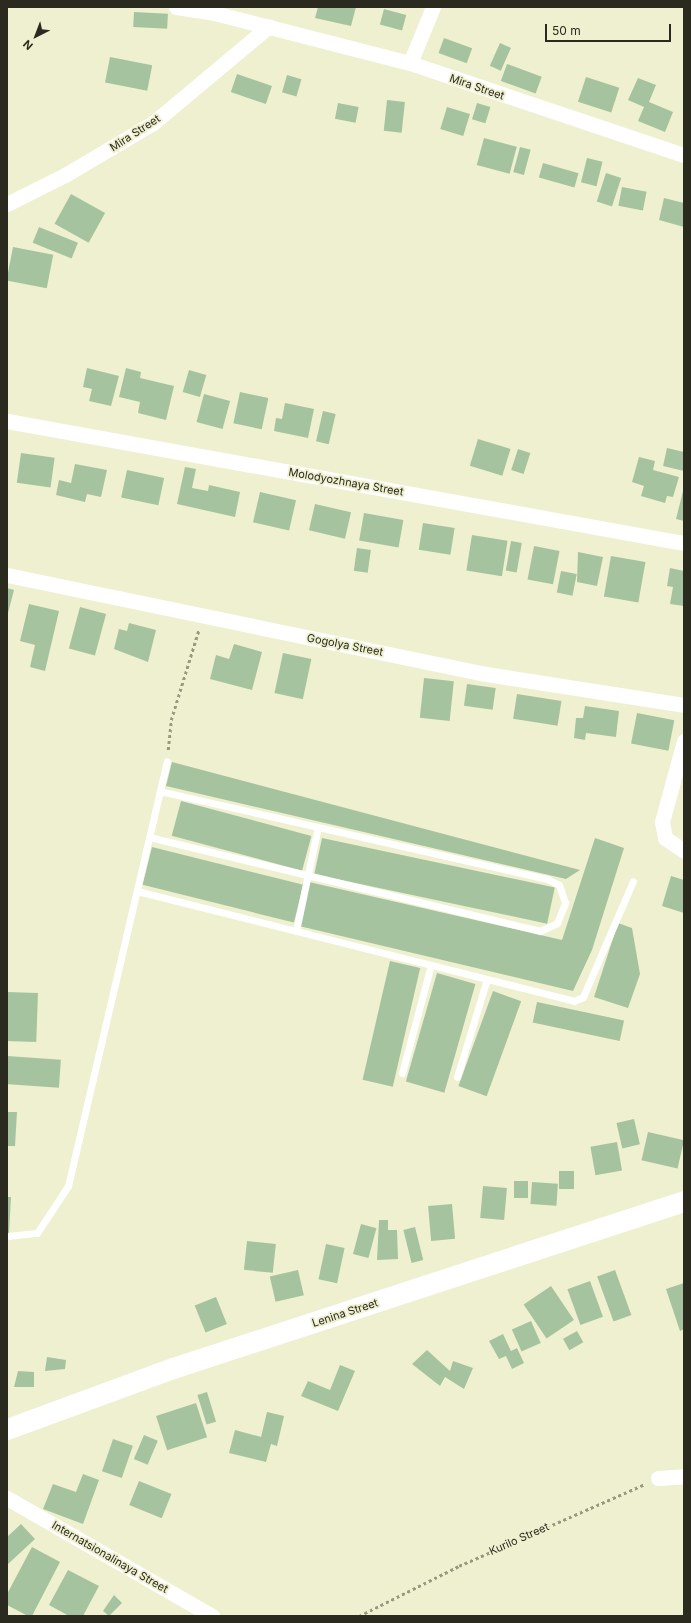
<!DOCTYPE html>
<html>
<head>
<meta charset="utf-8">
<style>
  body { margin:0 }
  #map { position:relative; width:691px; height:1623px; overflow:hidden; background:#eff0d0; font-family:Inter,sans-serif }
  div>[style] { position:absolute }
  [style*='--x'] { left:calc(var(--x)*1px); top:calc(var(--y)*1px); width:calc(var(--w)*1px); rotate:calc(var(--a)*1deg) }
  .building>* { inset:0; background:#a6c39f; transform-origin:0 0 }
  .path>* { height:2.5px; margin-top:-1.25px; transform-origin:0; background:repeating-linear-gradient(90deg,#999982 0 3px,transparent 0 6px) }
  .service>* { height:7px; margin:-3.5px; padding:0 3.5px; transform-origin:3.5px; border-radius:3.5px; background:#fff }
  .minor>* { height:15px; margin:-7.5px; padding:0 7.5px; transform-origin:7.5px; border-radius:7.5px; background:#fff }
  .secondary>* { height:21px; margin:-10.5px; padding:0 10.5px; transform-origin:10.5px; border-radius:10.5px; background:#fff }
  span { translate:-50% -50%; white-space:nowrap; text-align:center; line-height:1.15; -webkit-text-stroke:3.5px #eff0d0; paint-order:stroke }
  .street-label { font-size:11px; color:#2a2a1e }
  .frame { position:absolute; inset:0; border:8px solid #2a2a1e; pointer-events:none }
  .north { position:absolute; left:16px; top:16px; width:40px; height:40px; -webkit-text-stroke:3px #eff0d0; paint-order:stroke; rotate:222deg; font-size:11px; font-weight:700; line-height:16px; text-align:center; color:#2a2a1e }
  .north::after { content:''; display:block; margin:auto; width:14px; height:18px; background:#2a2a1e; clip-path:polygon(50% 0,100% 100%,50% 72%,0 100%) }
  .scale { position:absolute; left:545px; top:24px; width:126px; height:18px; box-sizing:border-box; border:2px solid #2a2a1e; border-top:0; padding-left:5px; font-size:12px; line-height:14px; white-space:nowrap; color:#2a2a1e; -webkit-text-stroke:3px #eff0d0; paint-order:stroke }
</style>
</head>
<body>
<div id="map">
  <div class="building">
    <div style="clip-path:polygon(318px 7px,356px 7px,351px 26px,315px 18px)"></div>
    <div style="left:384px;top:9px;width:23px;height:16px;rotate:15deg"></div>
    <div style="left:134px;top:12px;width:34px;height:15px;rotate:3deg"></div>
    <div style="left:444px;top:38px;width:30px;height:16px;rotate:20deg"></div>
    <div style="left:500px;top:43px;width:12px;height:25px;rotate:24deg"></div>
    <div style="left:110px;top:57px;width:43px;height:26px;rotate:11deg"></div>
    <div style="left:507px;top:64px;width:37px;height:18px;rotate:20deg"></div>
    <div style="left:237px;top:74px;width:37px;height:19px;rotate:19deg"></div>
    <div style="left:287px;top:75px;width:15px;height:18px;rotate:16deg"></div>
    <div style="left:586px;top:77px;width:35px;height:26px;rotate:18deg"></div>
    <div style="clip-path:polygon(638px 78px,656px 85px,649px 102px,673px 112px,665px 132px,638px 121px,644px 107px,628px 100px)"></div>
    <div style="left:387px;top:100px;width:18px;height:31px;rotate:6deg"></div>
    <div style="left:338px;top:103px;width:21px;height:16px;rotate:11deg"></div>
    <div style="left:477px;top:103px;width:14px;height:17px;rotate:17deg"></div>
    <div style="left:447px;top:107px;width:24px;height:23px;rotate:17deg"></div>
    <div style="left:484px;top:138px;width:34px;height:28px;rotate:15deg"></div>
    <div style="left:520px;top:147px;width:11px;height:26px;rotate:15deg"></div>
    <div style="left:587px;top:158px;width:16px;height:25px;rotate:14deg"></div>
    <div style="left:543px;top:163px;width:37px;height:15px;rotate:16deg"></div>
    <div style="left:606px;top:173px;width:16px;height:30px;rotate:18deg"></div>
    <div style="left:622px;top:187px;width:25px;height:19px;rotate:11deg"></div>
    <div style="left:71px;top:194px;width:39px;height:34px;rotate:29deg"></div>
    <div style="clip-path:polygon(664px 198px,684px 203px,684px 227px,659px 220px)"></div>
    <div style="left:39px;top:227px;width:42px;height:17px;rotate:22deg"></div>
    <div style="left:13px;top:247px;width:41px;height:34px;rotate:11deg"></div>
    <div style="clip-path:polygon(87px 368px,119px 376px,111px 406px,89px 401px,92px 389px,83px 387px)"></div>
    <div style="clip-path:polygon(126px 368px,141px 372px,140px 378px,174px 386px,166px 420px,138px 413px,140px 402px,119px 397px)"></div>
    <div style="left:189px;top:370px;width:18px;height:23px;rotate:16deg"></div>
    <div style="left:240px;top:392px;width:29px;height:32px;rotate:12deg"></div>
    <div style="left:204px;top:394px;width:27px;height:29px;rotate:15deg"></div>
    <div style="clip-path:polygon(285px 403px,314px 409px,308px 438px,274px 431px,276px 418px,282px 419px)"></div>
    <div style="left:323px;top:411px;width:13px;height:31px;rotate:13deg"></div>
    <div style="left:478px;top:439px;width:34px;height:28px;rotate:17deg"></div>
    <div style="clip-path:polygon(667px 448px,684px 452px,684px 471px,663px 466px)"></div>
    <div style="left:518px;top:449px;width:13px;height:22px;rotate:18deg"></div>
    <div style="left:21px;top:453px;width:34px;height:30px;rotate:8deg"></div>
    <div style="clip-path:polygon(639px 457px,655px 461px,653px 470px,679px 477px,673px 497px,667px 496px,665px 503px,641px 496px,644px 486px,632px 482px)"></div>
    <div style="clip-path:polygon(75px 464px,107px 470px,101px 497px,87px 494px,85px 502px,56px 495px,59px 480px,71px 483px)"></div>
    <div style="clip-path:polygon(185px 467px,196px 469px,192px 488px,208px 491px,209px 485px,240px 492px,235px 517px,177px 504px)"></div>
    <div style="left:127px;top:470px;width:38px;height:28px;rotate:12deg"></div>
    <div style="clip-path:polygon(684px 487px,684px 521px,676px 519px)"></div>
    <div style="left:260px;top:492px;width:37px;height:31px;rotate:13deg"></div>
    <div style="left:315px;top:504px;width:37px;height:27px;rotate:13deg"></div>
    <div style="left:364px;top:513px;width:40px;height:28px;rotate:10deg"></div>
    <div style="left:423px;top:523px;width:32px;height:27px;rotate:9deg"></div>
    <div style="left:472px;top:535px;width:36px;height:36px;rotate:9deg"></div>
    <div style="left:511px;top:541px;width:11px;height:30px;rotate:10deg"></div>
    <div style="left:534px;top:546px;width:26px;height:34px;rotate:11deg"></div>
    <div style="left:357px;top:548px;width:14px;height:23px;rotate:8deg"></div>
    <div style="clip-path:polygon(578px 552px,603px 557px,597px 586px,577px 582px)"></div>
    <div style="left:611px;top:556px;width:35px;height:41px;rotate:10deg"></div>
    <div style="clip-path:polygon(670px 568px,684px 571px,684px 606px,670px 604px,673px 587px,667px 586px)"></div>
    <div style="left:561px;top:571px;width:16px;height:22px;rotate:11deg"></div>
    <div style="clip-path:polygon(7px 588px,14px 590px,7px 617px)"></div>
    <div style="clip-path:polygon(29px 604px,59px 611px,45px 671px,30px 667px,35px 645px,20px 641px)"></div>
    <div style="left:80px;top:607px;width:27px;height:43px;rotate:15deg"></div>
    <div style="clip-path:polygon(129px 623px,156px 630px,148px 662px,114px 649px,119px 629px,127px 631px)"></div>
    <div style="clip-path:polygon(234px 644px,262px 652px,252px 690px,210px 679px,216px 655px,229px 659px)"></div>
    <div style="left:283px;top:653px;width:29px;height:41px;rotate:12deg"></div>
    <div style="left:424px;top:678px;width:30px;height:40px;rotate:6deg"></div>
    <div style="left:467px;top:684px;width:29px;height:22px;rotate:8deg"></div>
    <div style="left:517px;top:694px;width:45px;height:25px;rotate:9deg"></div>
    <div style="clip-path:polygon(585px 706px,619px 711px,616px 737px,586px 733px,585px 740px,574px 738px,576px 718px,583px 718px)"></div>
    <div style="left:637px;top:713px;width:38px;height:31px;rotate:11deg"></div>
    <div style="clip-path:polygon(172px 762px,580px 870px,566px 879px,166px 786px)"></div>
    <div style="left:181px;top:801px;width:135px;height:36px;rotate:15deg"></div>
    <div style="left:322px;top:838px;width:238px;height:37px;rotate:12deg"></div>
    <div style="clip-path:polygon(595px 838px,624px 848px,592px 950px,573px 991px,299px 926px,309px 882px,562px 940px)"></div>
    <div style="left:152px;top:847px;width:156px;height:39px;rotate:14deg"></div>
    <div style="clip-path:polygon(671px 876px,684px 880px,684px 913px,662px 906px)"></div>
    <div style="clip-path:polygon(618px 923px,632px 928px,640px 974px,628px 1008px,594px 997px)"></div>
    <div style="left:390px;top:961px;width:31px;height:122px;rotate:13deg"></div>
    <div style="left:437px;top:973px;width:40px;height:113px;rotate:16deg"></div>
    <div style="left:493px;top:991px;width:30px;height:101px;rotate:20deg"></div>
    <div style="left:7px;top:992px;width:31px;height:49px;rotate:2deg"></div>
    <div style="left:537px;top:1002px;width:89px;height:21px;rotate:12deg"></div>
    <div style="left:7px;top:1056px;width:54px;height:28px;rotate:4deg"></div>
    <div style="clip-path:polygon(7px 1112px,17px 1112px,15px 1146px,7px 1146px)"></div>
    <div style="left:634px;top:1119px;width:26px;height:18px;rotate:77deg"></div>
    <div style="left:648px;top:1132px;width:37px;height:29px;rotate:13deg"></div>
    <div style="left:617px;top:1142px;width:29px;height:27px;rotate:80deg"></div>
    <div style="left:559px;top:1171px;width:15px;height:18px"></div>
    <div style="left:514px;top:1181px;width:14px;height:17px"></div>
    <div style="left:532px;top:1182px;width:26px;height:22px;rotate:4deg"></div>
    <div style="left:483px;top:1186px;width:24px;height:32px;rotate:5deg"></div>
    <div style="clip-path:polygon(7px 1197px,11px 1197px,9px 1234px,7px 1234px)"></div>
    <div style="left:452px;top:1204px;width:35px;height:24px;rotate:85deg"></div>
    <div style="clip-path:polygon(379px 1220px,388px 1220px,388px 1230px,397px 1230px,398px 1259px,377px 1260px)"></div>
    <div style="left:361px;top:1224px;width:16px;height:31px;rotate:15deg"></div>
    <div style="left:415px;top:1227px;width:34px;height:12px;rotate:76deg"></div>
    <div style="left:247px;top:1241px;width:29px;height:29px;rotate:6deg"></div>
    <div style="left:326px;top:1244px;width:19px;height:36px;rotate:12deg"></div>
    <div style="left:298px;top:1270px;width:26px;height:29px;rotate:77deg"></div>
    <div style="left:615px;top:1270px;width:48px;height:19px;rotate:70deg"></div>
    <div style="left:590px;top:1281px;width:38px;height:24px;rotate:70deg"></div>
    <div style="clip-path:polygon(684px 1283px,684px 1329px,680px 1331px,666px 1289px)"></div>
    <div style="left:551px;top:1286px;width:41px;height:33px;rotate:56deg"></div>
    <div style="left:216px;top:1297px;width:29px;height:23px;rotate:68deg"></div>
    <div style="left:531px;top:1321px;width:24px;height:21px;rotate:66deg"></div>
    <div style="left:577px;top:1331px;width:13px;height:16px;rotate:61deg"></div>
    <div style="clip-path:polygon(503px 1334px,511px 1351px,517px 1348px,524px 1363px,512px 1369px,506px 1356px,499px 1359px,489px 1341px)"></div>
    <div style="clip-path:polygon(427px 1350px,450px 1371px,453px 1361px,473px 1368px,464px 1389px,445px 1377px,440px 1386px,412px 1364px)"></div>
    <div style="clip-path:polygon(47px 1357px,66px 1360px,65px 1369px,45px 1371px)"></div>
    <div style="clip-path:polygon(340px 1365px,355px 1371px,338px 1411px,301px 1396px,308px 1381px,330px 1390px)"></div>
    <div style="clip-path:polygon(18px 1371px,34px 1372px,34px 1387px,14px 1387px)"></div>
    <div style="left:207px;top:1392px;width:31px;height:10px;rotate:73deg"></div>
    <div style="left:196px;top:1403px;width:36px;height:42px;rotate:72deg"></div>
    <div style="clip-path:polygon(267px 1412px,284px 1416px,277px 1446px,271px 1444px,266px 1462px,229px 1453px,235px 1430px,261px 1437px)"></div>
    <div style="left:144px;top:1435px;width:15px;height:26px;rotate:23deg"></div>
    <div style="left:113px;top:1439px;width:21px;height:34px;rotate:19deg"></div>
    <div style="clip-path:polygon(83px 1474px,99px 1480px,83px 1524px,43px 1509px,53px 1484px,76px 1492px)"></div>
    <div style="left:139px;top:1481px;width:35px;height:26px;rotate:22deg"></div>
    <div style="clip-path:polygon(21px 1524px,35px 1539px,7px 1565px,7px 1537px)"></div>
    <div style="clip-path:polygon(32px 1547px,60px 1562px,32px 1616px,28px 1616px,7px 1605px,7px 1594px)"></div>
    <div style="clip-path:polygon(68px 1570px,99px 1586px,83px 1616px,69px 1616px,49px 1605px)"></div>
    <div style="clip-path:polygon(114px 1595px,122px 1603px,109px 1616px,103px 1611px)"></div>
  </div>
  <div class="path">
    <div style="--x:168;--y:750;--w:30;--a:-84"></div>
    <div style="--x:171;--y:720;--w:95;--a:-72.9"></div>
    <div style="--x:359;--y:1616;--w:112;--a:-26.6"></div>
    <div style="--x:459;--y:1566;--w:203;--a:-23.8"></div>
  </div>
  <div class="service">
    <div style="--x:149;--y:837;--w:402;--a:13.5"></div>
    <div style="--x:540;--y:931;--w:19;--a:-25"></div>
    <div style="--x:557;--y:923;--w:22;--a:-68"></div>
    <div style="--x:565;--y:903;--w:19;--a:-108"></div>
    <div style="--x:559;--y:885;--w:13;--a:-153"></div>
    <div style="--x:547;--y:879;--w:397;--a:-167.2"></div>
    <div style="--x:137;--y:891;--w:451;--a:14.1"></div>
    <div style="--x:574;--y:1001;--w:10;--a:-24"></div>
    <div style="--x:583;--y:997;--w:126;--a:-66.7"></div>
    <div style="--x:296;--y:931;--w:106;--a:-78.1"></div>
    <div style="--x:402;--y:1073;--w:112;--a:-75"></div>
    <div style="--x:457;--y:1077;--w:102;--a:-73"></div>
    <div style="--x:7;--y:1236;--w:30;--a:-6"></div>
    <div style="--x:37;--y:1233;--w:56;--a:-56.6"></div>
    <div style="--x:68;--y:1186;--w:436;--a:-76.9"></div>
  </div>
  <div class="minor">
    <div style="--x:176;--y:7;--w:38;--a:9"></div>
    <div style="--x:214;--y:13;--w:202;--a:14.3"></div>
    <div style="--x:410;--y:63;--w:289;--a:18.6"></div>
    <div style="--x:410;--y:63;--w:61;--a:-67.7"></div>
    <div style="--x:7;--y:204;--w:65;--a:-26.6"></div>
    <div style="--x:65;--y:175;--w:102;--a:-30.6"></div>
    <div style="--x:153;--y:123;--w:151;--a:-39.9"></div>
    <div style="--x:7;--y:421;--w:688;--a:10.22"></div>
    <div style="--x:7;--y:575;--w:483;--a:11.7"></div>
    <div style="--x:480;--y:673;--w:206;--a:8.9"></div>
    <div style="--x:684;--y:741;--w:84;--a:105.2"></div>
    <div style="--x:662;--y:822;--w:16;--a:79"></div>
    <div style="--x:665;--y:838;--w:23;--a:34"></div>
    <div style="--x:658;--y:1478;--w:26;--a:-4"></div>
    <div style="--x:7;--y:1498;--w:237;--a:29.9"></div>
  </div>
  <div class="secondary">
    <div style="--x:7;--y:1429;--w:177;--a:-20.2"></div>
    <div style="--x:173;--y:1368;--w:538;--a:-18.1"></div>
  </div>
  <div class="street-label">
    <span style="left:477px;top:87px;rotate:19deg">Mira Street</span>
    <span style="left:135px;top:133px;rotate:-33deg">Mira Street</span>
    <span style="left:346px;top:482px;rotate:10deg">Molodyozhnaya Street</span>
    <span style="left:345px;top:645px;rotate:11deg">Gogolya Street</span>
    <span style="left:345px;top:1313px;rotate:-18deg">Lenina Street</span>
    <span style="left:519px;top:1539px;rotate:-24deg">Kurilo Street</span>
    <span style="left:110px;top:1557px;rotate:30deg">Internatsionalinaya Street</span>
  </div>
  <div class="frame"></div>
  <div class="north">N</div>
  <div class="scale">50 m</div>
</div>
</body>
</html>
